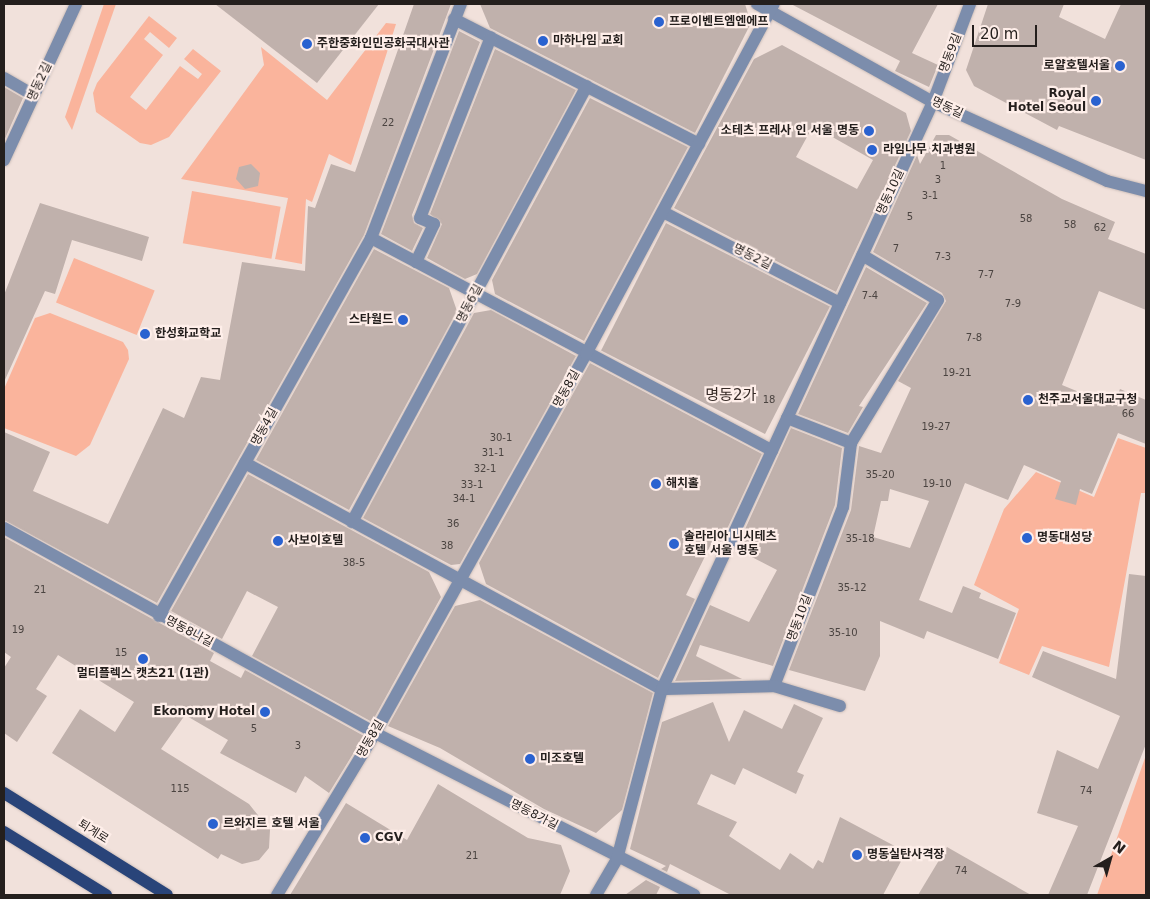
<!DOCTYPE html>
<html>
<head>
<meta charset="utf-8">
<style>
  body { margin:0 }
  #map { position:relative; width:1150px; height:899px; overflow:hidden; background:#f1e1db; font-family:"DejaVu Sans","Noto Sans KR",sans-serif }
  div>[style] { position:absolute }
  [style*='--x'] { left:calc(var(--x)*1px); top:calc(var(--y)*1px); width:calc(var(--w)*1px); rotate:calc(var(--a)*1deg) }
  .green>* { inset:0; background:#fab49c; transform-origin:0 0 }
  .building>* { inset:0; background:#c0b1ac; transform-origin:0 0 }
  .roads { filter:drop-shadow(0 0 1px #ccbeb9) drop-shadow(0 0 1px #ccbeb9) }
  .minor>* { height:12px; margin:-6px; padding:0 6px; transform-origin:6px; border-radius:6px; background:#7c8dac }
  .primary>* { height:12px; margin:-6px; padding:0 6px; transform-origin:6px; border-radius:6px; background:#294479 }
  .dots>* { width:14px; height:14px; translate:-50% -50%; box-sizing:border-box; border:2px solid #feeee9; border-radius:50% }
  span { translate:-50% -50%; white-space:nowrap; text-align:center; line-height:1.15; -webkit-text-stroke:4.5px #feeee9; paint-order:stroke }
  .number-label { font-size:10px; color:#4b4441 }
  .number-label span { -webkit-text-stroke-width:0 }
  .poi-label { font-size:12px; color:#241f1d; font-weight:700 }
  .left { translate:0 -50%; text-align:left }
  .right { translate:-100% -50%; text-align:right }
  .street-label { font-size:12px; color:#241f1d }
  .quarter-label { font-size:15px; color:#362a26 }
  .frame { position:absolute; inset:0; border:5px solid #241f1d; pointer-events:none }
  .north { position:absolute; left:1085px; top:834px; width:50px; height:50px; -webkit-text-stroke:4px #feeee9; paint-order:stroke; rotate:38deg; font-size:14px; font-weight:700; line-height:20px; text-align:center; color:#241f1d }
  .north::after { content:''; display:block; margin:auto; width:18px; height:22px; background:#241f1d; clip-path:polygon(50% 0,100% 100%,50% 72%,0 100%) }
  .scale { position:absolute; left:972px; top:25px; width:65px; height:22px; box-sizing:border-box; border:2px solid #241f1d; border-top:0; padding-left:6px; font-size:15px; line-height:18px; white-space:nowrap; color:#241f1d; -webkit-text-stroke:4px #feeee9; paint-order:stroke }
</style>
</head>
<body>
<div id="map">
  <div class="green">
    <div style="clip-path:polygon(104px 4px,116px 4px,72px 130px,65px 117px)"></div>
    <div style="clip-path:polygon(149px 16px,177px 38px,169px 48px,150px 32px,144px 39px,163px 55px,130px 97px,146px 110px,180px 66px,198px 79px,202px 74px,184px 59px,193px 49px,221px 71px,169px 137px,151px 145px,140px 143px,96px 112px,93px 93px,97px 83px)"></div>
    <div style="clip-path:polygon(386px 23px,396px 24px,351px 165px,329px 154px,312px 202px,306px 199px,302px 264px,275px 259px,288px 198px,181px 179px,264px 65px,261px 47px,327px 100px)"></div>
    <div style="left:192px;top:191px;width:90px;height:53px;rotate:10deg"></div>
    <div style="left:74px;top:258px;width:87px;height:48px;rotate:22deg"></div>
    <div style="clip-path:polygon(50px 313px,123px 342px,128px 350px,129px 359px,90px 445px,76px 456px,4px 428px,4px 389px,35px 318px)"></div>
    <div style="clip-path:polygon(1118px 438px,1146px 448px,1146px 493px,1141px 493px,1109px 667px,1042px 646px,1029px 675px,999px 663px,1019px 609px,974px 585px,1004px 509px,1036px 472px,1094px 497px)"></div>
    <div style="clip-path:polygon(1146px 755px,1146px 895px,1097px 895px)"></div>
  </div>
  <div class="building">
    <div style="clip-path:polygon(215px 4px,379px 4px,317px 83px)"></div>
    <div style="clip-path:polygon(414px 4px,451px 4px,364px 235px,157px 603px,4px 520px,4px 432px,50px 452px,33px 491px,108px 524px,163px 408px,184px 418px,201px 377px,220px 380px,242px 262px,305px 271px,308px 206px,315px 208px,331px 164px,355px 172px)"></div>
    <div style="clip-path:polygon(480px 4px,745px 4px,751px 23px,695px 133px,490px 28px)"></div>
    <div style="clip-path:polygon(791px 4px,938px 4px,912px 53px,938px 65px,929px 87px,895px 71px,900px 61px)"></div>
    <div style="clip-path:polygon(988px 4px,1064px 4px,1059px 17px,1105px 39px,1121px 4px,1146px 4px,1146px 160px,1059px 126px,1057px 130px,974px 86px,966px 70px)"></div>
    <div style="clip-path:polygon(459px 31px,480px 42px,412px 215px,414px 223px,423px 228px,412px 251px,381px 234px)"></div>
    <div style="clip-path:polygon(evenodd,782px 45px,906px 113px,911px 131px,836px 292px,674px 208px,754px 59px,782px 45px,813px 126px,873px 160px,857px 189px,796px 157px,813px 126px)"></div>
    <div style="clip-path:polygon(495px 49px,576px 90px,477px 274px,465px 279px,427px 258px,442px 224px,430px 214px)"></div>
    <div style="clip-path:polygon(4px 87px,23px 98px,4px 141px)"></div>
    <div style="clip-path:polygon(590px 98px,688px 147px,584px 341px,495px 294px,492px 280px)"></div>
    <div style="clip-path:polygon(evenodd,936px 135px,949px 135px,1062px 199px,1115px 222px,1108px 239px,1146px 254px,1146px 310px,1099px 291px,1062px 385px,1113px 406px,1120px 389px,1146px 400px,1146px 444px,1118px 433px,1092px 494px,1080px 489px,1076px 505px,1055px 499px,1061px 481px,1024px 465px,1008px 500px,965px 483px,919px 600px,952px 613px,963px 586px,981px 593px,979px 598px,1016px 613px,998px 659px,927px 631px,924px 639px,880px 621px,880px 656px,865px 691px,789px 670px,851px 510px,859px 446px,881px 453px,911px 388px,898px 381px,946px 301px,942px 293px,873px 252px,917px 155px,920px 164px,936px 135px,890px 489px,929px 501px,910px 548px,873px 537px,881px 501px,888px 501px,890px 489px)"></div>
    <div style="clip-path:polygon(251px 164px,260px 173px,258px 186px,245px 189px,236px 179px,239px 167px)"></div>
    <div style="clip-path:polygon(40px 203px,149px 237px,142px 261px,72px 240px,55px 294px,45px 291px,4px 382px,4px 295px)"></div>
    <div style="left:666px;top:223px;width:184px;height:143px;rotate:27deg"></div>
    <div style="clip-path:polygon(374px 249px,449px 288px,457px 311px,349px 510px,256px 460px)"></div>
    <div style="clip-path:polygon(866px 267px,927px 303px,859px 406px,863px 407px,848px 433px,798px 414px)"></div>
    <div style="clip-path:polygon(491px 310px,576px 356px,460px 564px,451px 565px,363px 518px,474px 313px)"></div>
    <div style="clip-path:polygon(590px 363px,762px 454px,721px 542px,714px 538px,686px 595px,695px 599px,658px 678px,486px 584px,479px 563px)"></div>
    <div style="clip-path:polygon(791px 428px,842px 448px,835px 505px,773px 666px,700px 645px,696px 656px,742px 679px,675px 681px,710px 605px,749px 622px,777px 570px,736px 549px)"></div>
    <div style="clip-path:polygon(248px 474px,429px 572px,441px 597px,372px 722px,252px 656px,278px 607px,247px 591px,222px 639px,171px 611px)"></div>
    <div style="clip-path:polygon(4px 537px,214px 653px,210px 661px,241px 678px,245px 670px,364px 736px,329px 793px,305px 776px,296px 793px,220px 753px,228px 740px,185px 715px,161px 749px,249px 804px,270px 830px,269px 848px,259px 860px,242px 864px,221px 854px,218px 859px,52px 753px,80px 709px,115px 732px,134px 702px,58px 655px,36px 689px,47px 696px,17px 742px,4px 733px,4px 668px,11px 657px,4px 652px)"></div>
    <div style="clip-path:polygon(1129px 574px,1146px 576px,1146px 744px,1087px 895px,1048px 895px,1078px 826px,1037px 813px,1057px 750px,1098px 769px,1120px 716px,1032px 677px,1043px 651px,1116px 679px)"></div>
    <div style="clip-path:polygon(480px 600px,653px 693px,622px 810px,596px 833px,544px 809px,440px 748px,388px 726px,455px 606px)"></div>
    <div style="clip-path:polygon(713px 702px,729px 742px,744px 710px,782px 729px,794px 704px,823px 718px,797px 772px,804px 775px,796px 794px,743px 768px,735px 785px,711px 774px,697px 804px,737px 822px,729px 836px,780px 870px,790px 853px,813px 869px,818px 860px,823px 863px,840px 817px,906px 852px,883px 895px,731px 895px,670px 864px,667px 872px,661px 869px,666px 866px,630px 849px,662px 722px)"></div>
    <div style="clip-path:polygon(438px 784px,528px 838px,561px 845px,570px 871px,560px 895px,290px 895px,346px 803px,407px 840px)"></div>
    <div style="clip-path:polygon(947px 847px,1031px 895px,918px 895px)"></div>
    <div style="clip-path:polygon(646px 880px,660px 887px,656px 895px,625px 895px)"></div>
  </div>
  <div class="roads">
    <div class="minor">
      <div style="--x:757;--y:4;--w:201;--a:29.1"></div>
      <div style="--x:933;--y:102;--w:191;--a:24.4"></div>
      <div style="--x:1107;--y:181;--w:40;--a:14.4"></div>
      <div style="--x:454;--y:19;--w:275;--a:27"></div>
      <div style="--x:4;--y:78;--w:34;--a:30"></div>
      <div style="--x:4;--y:160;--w:172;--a:-65.2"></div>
      <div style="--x:663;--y:212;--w:199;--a:27.2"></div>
      <div style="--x:371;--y:238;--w:454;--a:27.9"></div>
      <div style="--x:416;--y:262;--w:42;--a:-64.7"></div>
      <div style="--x:434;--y:224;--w:15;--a:-157"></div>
      <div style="--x:420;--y:218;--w:194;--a:-68.6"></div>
      <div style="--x:787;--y:418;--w:69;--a:21.3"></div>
      <div style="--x:245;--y:463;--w:474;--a:28.5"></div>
      <div style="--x:662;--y:689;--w:112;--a:-1.5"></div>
      <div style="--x:774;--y:686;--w:192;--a:-68.9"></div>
      <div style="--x:843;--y:507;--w:64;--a:-82.9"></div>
      <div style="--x:851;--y:443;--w:167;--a:-58.7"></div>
      <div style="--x:938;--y:300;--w:88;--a:-149.4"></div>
      <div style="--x:352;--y:522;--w:495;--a:-61.7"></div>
      <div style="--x:4;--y:528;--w:424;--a:28.9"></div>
      <div style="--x:375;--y:733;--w:358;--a:26.9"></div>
      <div style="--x:159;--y:616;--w:433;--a:-60.7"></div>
      <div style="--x:371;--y:238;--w:251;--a:-69"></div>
      <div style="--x:774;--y:686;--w:69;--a:16.9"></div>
      <div style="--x:277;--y:895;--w:189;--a:-58.8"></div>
      <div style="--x:375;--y:733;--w:434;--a:-60.9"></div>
      <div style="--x:586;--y:354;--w:397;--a:-61.8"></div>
      <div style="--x:596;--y:895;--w:42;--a:-59.7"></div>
      <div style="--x:617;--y:859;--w:176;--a:-75.2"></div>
      <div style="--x:662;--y:689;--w:647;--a:-65.22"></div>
      <div style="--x:933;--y:102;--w:105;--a:-69.3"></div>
    </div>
    <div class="primary">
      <div style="--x:4;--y:793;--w:192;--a:32"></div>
      <div style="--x:4;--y:832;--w:120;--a:31.7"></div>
    </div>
  </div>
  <div class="dots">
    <div style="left:659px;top:22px;background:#2a62d0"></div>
    <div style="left:543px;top:41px;background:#2a62d0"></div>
    <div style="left:307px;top:44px;background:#2a62d0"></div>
    <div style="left:1120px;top:66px;background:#2a62d0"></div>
    <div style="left:1096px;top:101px;background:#2a62d0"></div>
    <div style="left:869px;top:131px;background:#2a62d0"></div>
    <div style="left:872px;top:150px;background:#2a62d0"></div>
    <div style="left:403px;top:320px;background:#2a62d0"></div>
    <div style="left:145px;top:334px;background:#2a62d0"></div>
    <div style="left:1028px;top:400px;background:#2a62d0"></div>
    <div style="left:656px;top:484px;background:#2a62d0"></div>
    <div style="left:1027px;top:538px;background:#2a62d0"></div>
    <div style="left:278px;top:541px;background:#2a62d0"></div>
    <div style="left:674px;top:544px;background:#2a62d0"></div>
    <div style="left:143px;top:659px;background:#2a62d0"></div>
    <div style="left:265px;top:712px;background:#2a62d0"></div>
    <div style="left:530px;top:759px;background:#2a62d0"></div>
    <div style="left:213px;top:824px;background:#2a62d0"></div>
    <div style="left:365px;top:838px;background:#2a62d0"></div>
    <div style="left:857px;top:855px;background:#2a62d0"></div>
  </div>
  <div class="number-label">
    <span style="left:388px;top:123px">22</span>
    <span style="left:943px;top:166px">1</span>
    <span style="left:938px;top:180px">3</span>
    <span style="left:930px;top:196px">3-1</span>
    <span style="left:910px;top:217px">5</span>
    <span style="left:1026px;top:219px">58</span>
    <span style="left:1070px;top:225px">58</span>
    <span style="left:1100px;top:228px">62</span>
    <span style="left:896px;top:249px">7</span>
    <span style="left:943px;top:257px">7-3</span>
    <span style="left:986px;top:275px">7-7</span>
    <span style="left:870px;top:296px">7-4</span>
    <span style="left:1013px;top:304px">7-9</span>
    <span style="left:974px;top:338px">7-8</span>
    <span style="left:957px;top:373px">19-21</span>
    <span style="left:769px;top:400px">18</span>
    <span style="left:1128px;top:414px">66</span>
    <span style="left:936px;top:427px">19-27</span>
    <span style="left:501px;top:438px">30-1</span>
    <span style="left:493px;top:453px">31-1</span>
    <span style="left:485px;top:469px">32-1</span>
    <span style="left:880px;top:475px">35-20</span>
    <span style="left:937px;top:484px">19-10</span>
    <span style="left:472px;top:485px">33-1</span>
    <span style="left:464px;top:499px">34-1</span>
    <span style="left:453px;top:524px">36</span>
    <span style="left:860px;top:539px">35-18</span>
    <span style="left:447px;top:546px">38</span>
    <span style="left:354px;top:563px">38-5</span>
    <span style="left:852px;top:588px">35-12</span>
    <span style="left:40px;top:590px">21</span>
    <span style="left:18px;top:630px">19</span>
    <span style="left:843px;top:633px">35-10</span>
    <span style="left:121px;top:653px">15</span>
    <span style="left:254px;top:729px">5</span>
    <span style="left:298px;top:746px">3</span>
    <span style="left:180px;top:789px">115</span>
    <span style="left:1086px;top:791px">74</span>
    <span style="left:472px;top:856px">21</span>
    <span style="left:961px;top:871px">74</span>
  </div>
  <div class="poi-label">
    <span class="left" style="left:669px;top:22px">프로이벤트엠엔에프</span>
    <span class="left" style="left:553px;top:41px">마하나임 교회</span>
    <span class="left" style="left:317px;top:44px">주한중화인민공화국대사관</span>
    <span class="right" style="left:1110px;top:66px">로얄호텔서울</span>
    <span class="right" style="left:1086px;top:101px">Royal<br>Hotel Seoul</span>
    <span class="right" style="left:859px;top:131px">소테츠 프레사 인 서울 명동</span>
    <span class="left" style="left:883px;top:150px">라임나무 치과병원</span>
    <span class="right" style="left:393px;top:320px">스타월드</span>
    <span class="left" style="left:155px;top:334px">한성화교학교</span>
    <span class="left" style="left:1038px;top:400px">천주교서울대교구청</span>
    <span class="left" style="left:666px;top:484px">해치홀</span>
    <span class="left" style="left:684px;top:544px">솔라리아 니시테츠<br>호텔 서울 명동</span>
    <span class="left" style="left:1037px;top:538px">명동대성당</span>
    <span class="left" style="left:288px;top:541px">사보이호텔</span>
    <span style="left:143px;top:674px">멀티플렉스 캣츠21 (1관)</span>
    <span class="right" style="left:255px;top:712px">Ekonomy Hotel</span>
    <span class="left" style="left:540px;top:759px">미조호텔</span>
    <span class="left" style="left:223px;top:824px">르와지르 호텔 서울</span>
    <span class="left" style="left:375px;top:838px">CGV</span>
    <span class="left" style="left:867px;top:855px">명동실탄사격장</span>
  </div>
  <div class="street-label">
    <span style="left:951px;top:53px;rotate:-69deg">명동9길</span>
    <span style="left:40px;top:82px;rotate:-65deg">명동2길</span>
    <span style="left:947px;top:108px;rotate:25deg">명동길</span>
    <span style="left:891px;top:192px;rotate:-65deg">명동10길</span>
    <span style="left:752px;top:257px;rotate:27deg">명동2길</span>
    <span style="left:470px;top:304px;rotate:-62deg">명동6길</span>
    <span style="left:567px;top:389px;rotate:-61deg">명동8길</span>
    <span style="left:265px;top:427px;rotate:-61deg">명동4길</span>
    <span style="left:800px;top:618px;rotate:-69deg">명동10길</span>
    <span style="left:189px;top:632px;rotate:28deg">명동8나길</span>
    <span style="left:371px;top:739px;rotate:-60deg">명동8길</span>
    <span style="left:534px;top:815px;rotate:27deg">명동8가길</span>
    <span style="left:93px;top:832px;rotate:32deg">퇴계로</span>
  </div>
  <div class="quarter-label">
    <span style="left:731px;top:396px">명동2가</span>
  </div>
  <div class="frame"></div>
  <div class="north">N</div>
  <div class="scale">20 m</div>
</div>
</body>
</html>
